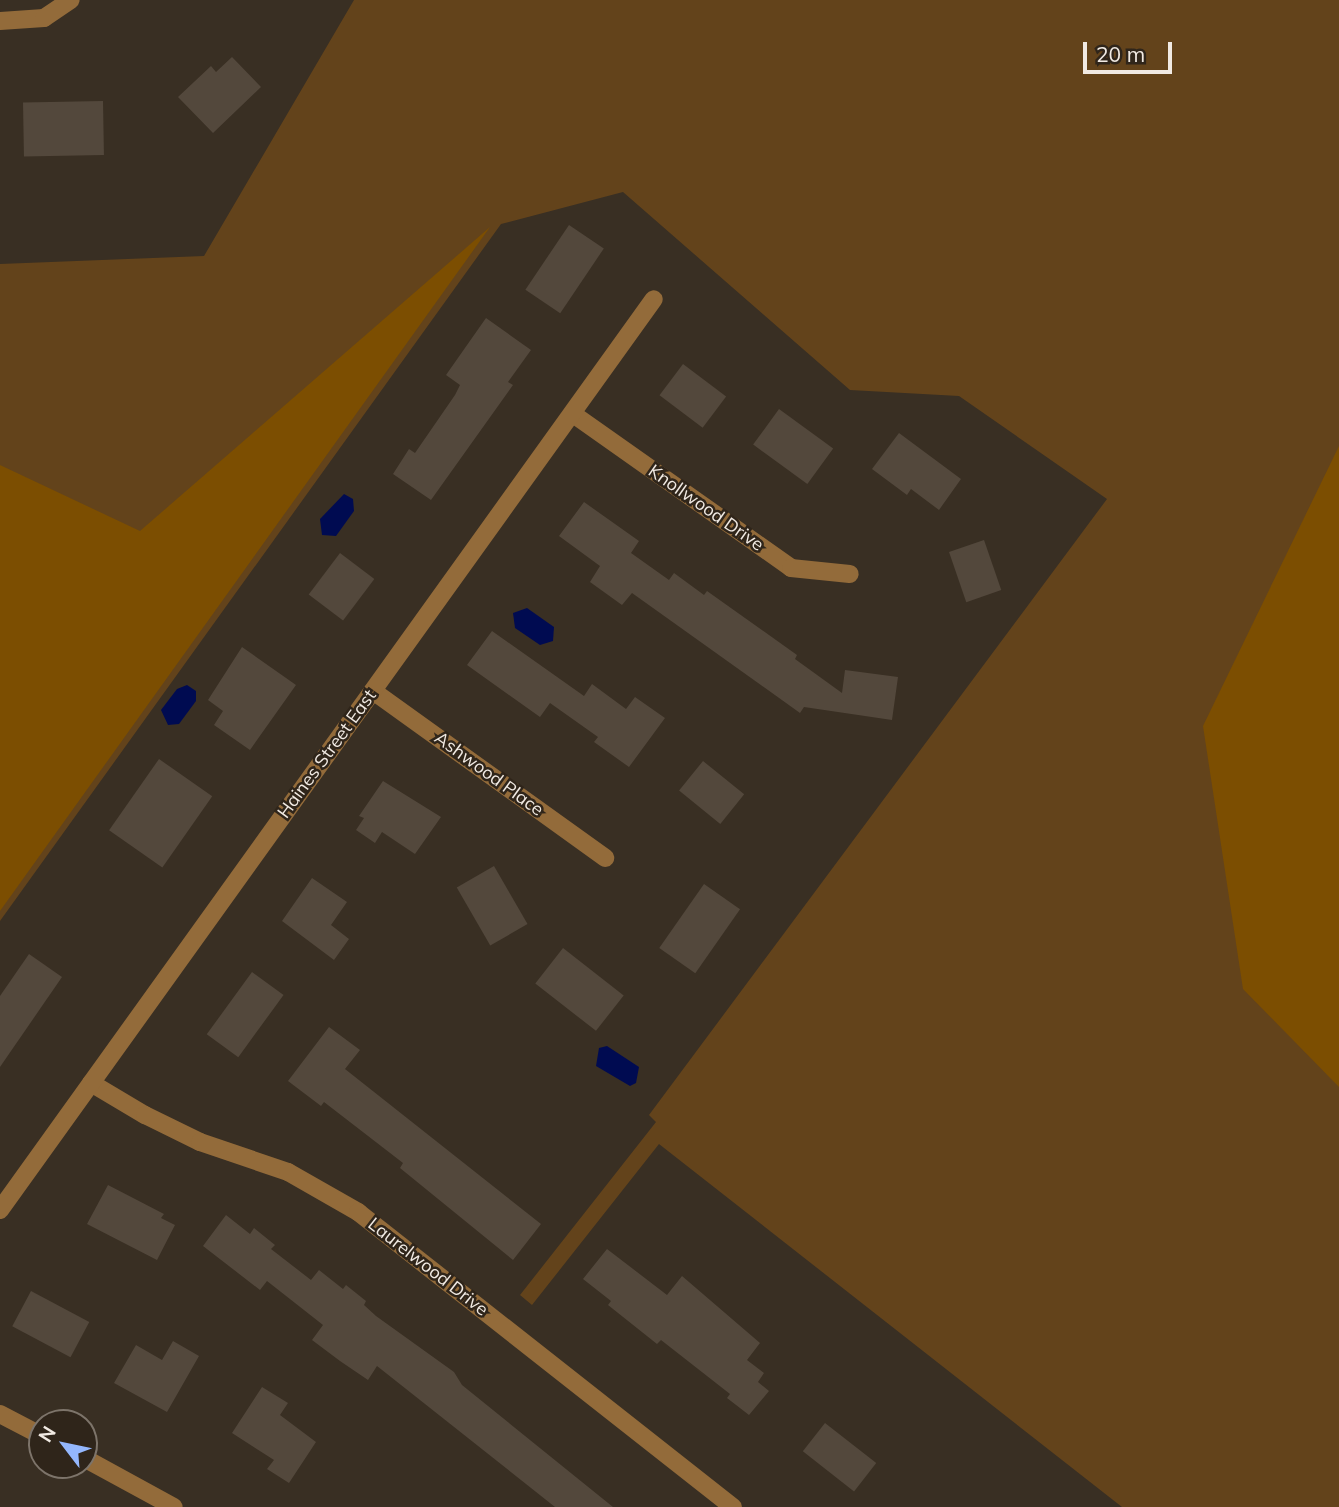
<!DOCTYPE html>
<html>
<head>
<meta charset="utf-8">
<style>
  body { margin:0 }
  #map { position:relative; width:1339px; height:1507px; overflow:hidden; background:#392f23; font-family:Mulish,sans-serif }
  div>[style] { position:absolute }
  [style*='--x'] { left:calc(var(--x)*1px); top:calc(var(--y)*1px); width:calc(var(--w)*1px); rotate:calc(var(--a)*1deg) }
  .green>* { inset:0; background:#63431b }
  .forest>* { inset:0; background:#7c4e01 }
  .water>* { inset:0; background:#000b51 }
  .building>* { inset:0; background:#53483c; transform-origin:0 0 }
  .minor>* { height:18px; margin:-9px; padding:0 9px; transform-origin:9px; border-radius:9px; background:#936b3a }
  span { translate:-50% -50%; white-space:nowrap; text-align:center; line-height:1.15; -webkit-text-stroke:5px #2f251a; paint-order:stroke }
  .street-label { font-size:18px; color:#f1eae3 }
  .north { position:absolute; left:28px; top:1409px; width:70px; height:70px; box-sizing:border-box; background:#2f251a; border:2px solid #7d746a; border-radius:50%; rotate:302deg; font-size:19px; font-weight:700; line-height:28px; text-align:center; color:#f1eae3 }
  .north::after { content:''; display:block; margin:auto; width:24px; height:32px; background:#94b7fd; clip-path:polygon(50% 0,100% 100%,50% 72%,0 100%) }
  .scale { position:absolute; left:1083px; top:42px; width:89px; height:32px; box-sizing:border-box; border:4px solid #f1eae3; border-top:0; padding-left:9px; font-size:21px; line-height:24px; white-space:nowrap; color:#f1eae3; -webkit-text-stroke:5px #2f251a; paint-order:stroke }
</style>
</head>
<body>
<div id="map">
  <div class="green">
    <div style="clip-path:polygon(354px 0,1339px 0,1339px 1507px,1122px 1507px,659px 1144px,532px 1305px,520px 1295px,656px 1122px,649px 1115px,1107px 499px,959px 396px,850px 390px,623px 192px,501px 224px,0 921px,0 264px,204px 256px)"></div>
  </div>
  <div class="forest">
    <div style="clip-path:polygon(490px 227px,0 911px,0 465px,140px 531px)"></div>
    <div style="clip-path:polygon(1339px 446px,1339px 1087px,1243px 989px,1203px 726px)"></div>
  </div>
  <div class="water">
    <div style="clip-path:polygon(344px 494px,353px 499px,354px 511px,336px 536px,322px 535px,320px 519px)"></div>
    <div style="clip-path:polygon(527px 608px,554px 627px,553px 641px,540px 645px,515px 628px,513px 613px)"></div>
    <div style="clip-path:polygon(187px 685px,196px 691px,196px 701px,179px 724px,168px 725px,161px 710px,177px 689px)"></div>
    <div style="clip-path:polygon(607px 1046px,639px 1067px,636px 1083px,630px 1086px,596px 1066px,599px 1048px)"></div>
  </div>
  <div class="building">
    <div style="clip-path:polygon(232px 57px,261px 87px,213px 133px,178px 97px,211px 66px,216px 72px)"></div>
    <div style="left:103px;top:101px;width:54px;height:80px;rotate:89deg"></div>
    <div style="left:569px;top:225px;width:42px;height:78px;rotate:34deg"></div>
    <div style="clip-path:polygon(486px 318px,531px 350px,508px 382px,513px 385px,431px 500px,393px 474px,409px 449px,415px 453px,455px 395px,460px 385px,446px 375px)"></div>
    <div style="left:683px;top:364px;width:54px;height:39px;rotate:37deg"></div>
    <div style="left:779px;top:409px;width:67px;height:44px;rotate:36deg"></div>
    <div style="clip-path:polygon(899px 433px,961px 479px,939px 510px,911px 489px,907px 495px,872px 469px)"></div>
    <div style="clip-path:polygon(584px 502px,639px 541px,631px 553px,669px 580px,674px 573px,704px 595px,707px 591px,797px 655px,795px 659px,842px 693px,845px 670px,898px 677px,892px 720px,804px 707px,800px 713px,632px 593px,622px 605px,590px 582px,600px 566px,559px 536px)"></div>
    <div style="left:984px;top:540px;width:53px;height:37px;rotate:71deg"></div>
    <div style="left:340px;top:553px;width:43px;height:52px;rotate:37deg"></div>
    <div style="clip-path:polygon(492px 631px,584px 696px,592px 684px,626px 709px,635px 697px,665px 718px,629px 767px,594px 742px,598px 737px,550px 703px,540px 717px,467px 665px)"></div>
    <div style="clip-path:polygon(242px 647px,296px 685px,250px 750px,214px 725px,223px 711px,208px 700px)"></div>
    <div style="left:159px;top:759px;width:65px;height:87px;rotate:35deg"></div>
    <div style="left:703px;top:761px;width:53px;height:38px;rotate:39deg"></div>
    <div style="clip-path:polygon(383px 781px,441px 817px,415px 854px,382px 832px,375px 843px,356px 830px,364px 818px,359px 816px)"></div>
    <div style="left:494px;top:866px;width:67px;height:43px;rotate:60deg"></div>
    <div style="clip-path:polygon(312px 878px,347px 902px,331px 925px,349px 939px,334px 960px,282px 921px)"></div>
    <div style="left:704px;top:884px;width:44px;height:78px;rotate:35deg"></div>
    <div style="left:563px;top:948px;width:77px;height:45px;rotate:38deg"></div>
    <div style="clip-path:polygon(29px 954px,62px 977px,0 1067px,0 996px)"></div>
    <div style="left:252px;top:972px;width:39px;height:77px;rotate:36deg"></div>
    <div style="clip-path:polygon(329px 1027px,360px 1050px,345px 1069px,541px 1224px,513px 1260px,400px 1168px,403px 1163px,324px 1102px,321px 1106px,288px 1081px)"></div>
    <div style="clip-path:polygon(108px 1185px,164px 1214px,161px 1218px,175px 1225px,157px 1260px,87px 1224px)"></div>
    <div style="clip-path:polygon(226px 1215px,250px 1234px,254px 1228px,275px 1245px,271px 1249px,311px 1280px,319px 1270px,343px 1289px,346px 1285px,366px 1301px,364px 1305px,376px 1316px,454px 1372px,462px 1385px,613px 1507px,555px 1507px,377px 1366px,368px 1380px,340px 1361px,312px 1340px,323px 1325px,267px 1281px,260px 1290px,203px 1246px)"></div>
    <div style="clip-path:polygon(607px 1249px,667px 1295px,682px 1276px,760px 1343px,747px 1360px,764px 1373px,758px 1382px,769px 1391px,749px 1415px,727px 1398px,730px 1394px,661px 1340px,657px 1344px,608px 1305px,611px 1301px,583px 1279px)"></div>
    <div style="left:31px;top:1291px;width:66px;height:40px;rotate:28deg"></div>
    <div style="clip-path:polygon(173px 1341px,199px 1356px,167px 1412px,114px 1383px,136px 1345px,162px 1360px)"></div>
    <div style="clip-path:polygon(262px 1387px,288px 1403px,280px 1415px,316px 1442px,289px 1483px,267px 1469px,274px 1460px,232px 1433px)"></div>
    <div style="left:825px;top:1423px;width:65px;height:36px;rotate:38deg"></div>
  </div>
  <div class="minor">
    <div style="--x:0;--y:21;--w:44;--a:-3.9"></div>
    <div style="--x:44;--y:18;--w:32;--a:-34"></div>
    <div style="--x:573;--y:414;--w:267;--a:35.2"></div>
    <div style="--x:791;--y:568;--w:59;--a:5.8"></div>
    <div style="--x:373;--y:691;--w:286;--a:35.7"></div>
    <div style="--x:91;--y:1083;--w:63;--a:30.7"></div>
    <div style="--x:145;--y:1115;--w:61;--a:26.1"></div>
    <div style="--x:200;--y:1142;--w:93;--a:18.8"></div>
    <div style="--x:288;--y:1172;--w:81;--a:29.7"></div>
    <div style="--x:358;--y:1212;--w:477;--a:38.2"></div>
    <div style="--x:0;--y:1210;--w:1121;--a:-54.33"></div>
    <div style="--x:0;--y:1414;--w:47;--a:27.6"></div>
    <div style="--x:84;--y:1458;--w:102;--a:28.6"></div>
  </div>
  <div class="street-label">
    <span style="left:706px;top:508px;rotate:35deg">Knollwood Drive</span>
    <span style="left:327px;top:754px;rotate:-54deg">Haines Street East</span>
    <span style="left:489px;top:774px;rotate:36deg">Ashwood Place</span>
    <span style="left:428px;top:1267px;rotate:38deg">Laurelwood Drive</span>
  </div>
  <div class="north">N</div>
  <div class="scale">20 m</div>
</div>
</body>
</html>
